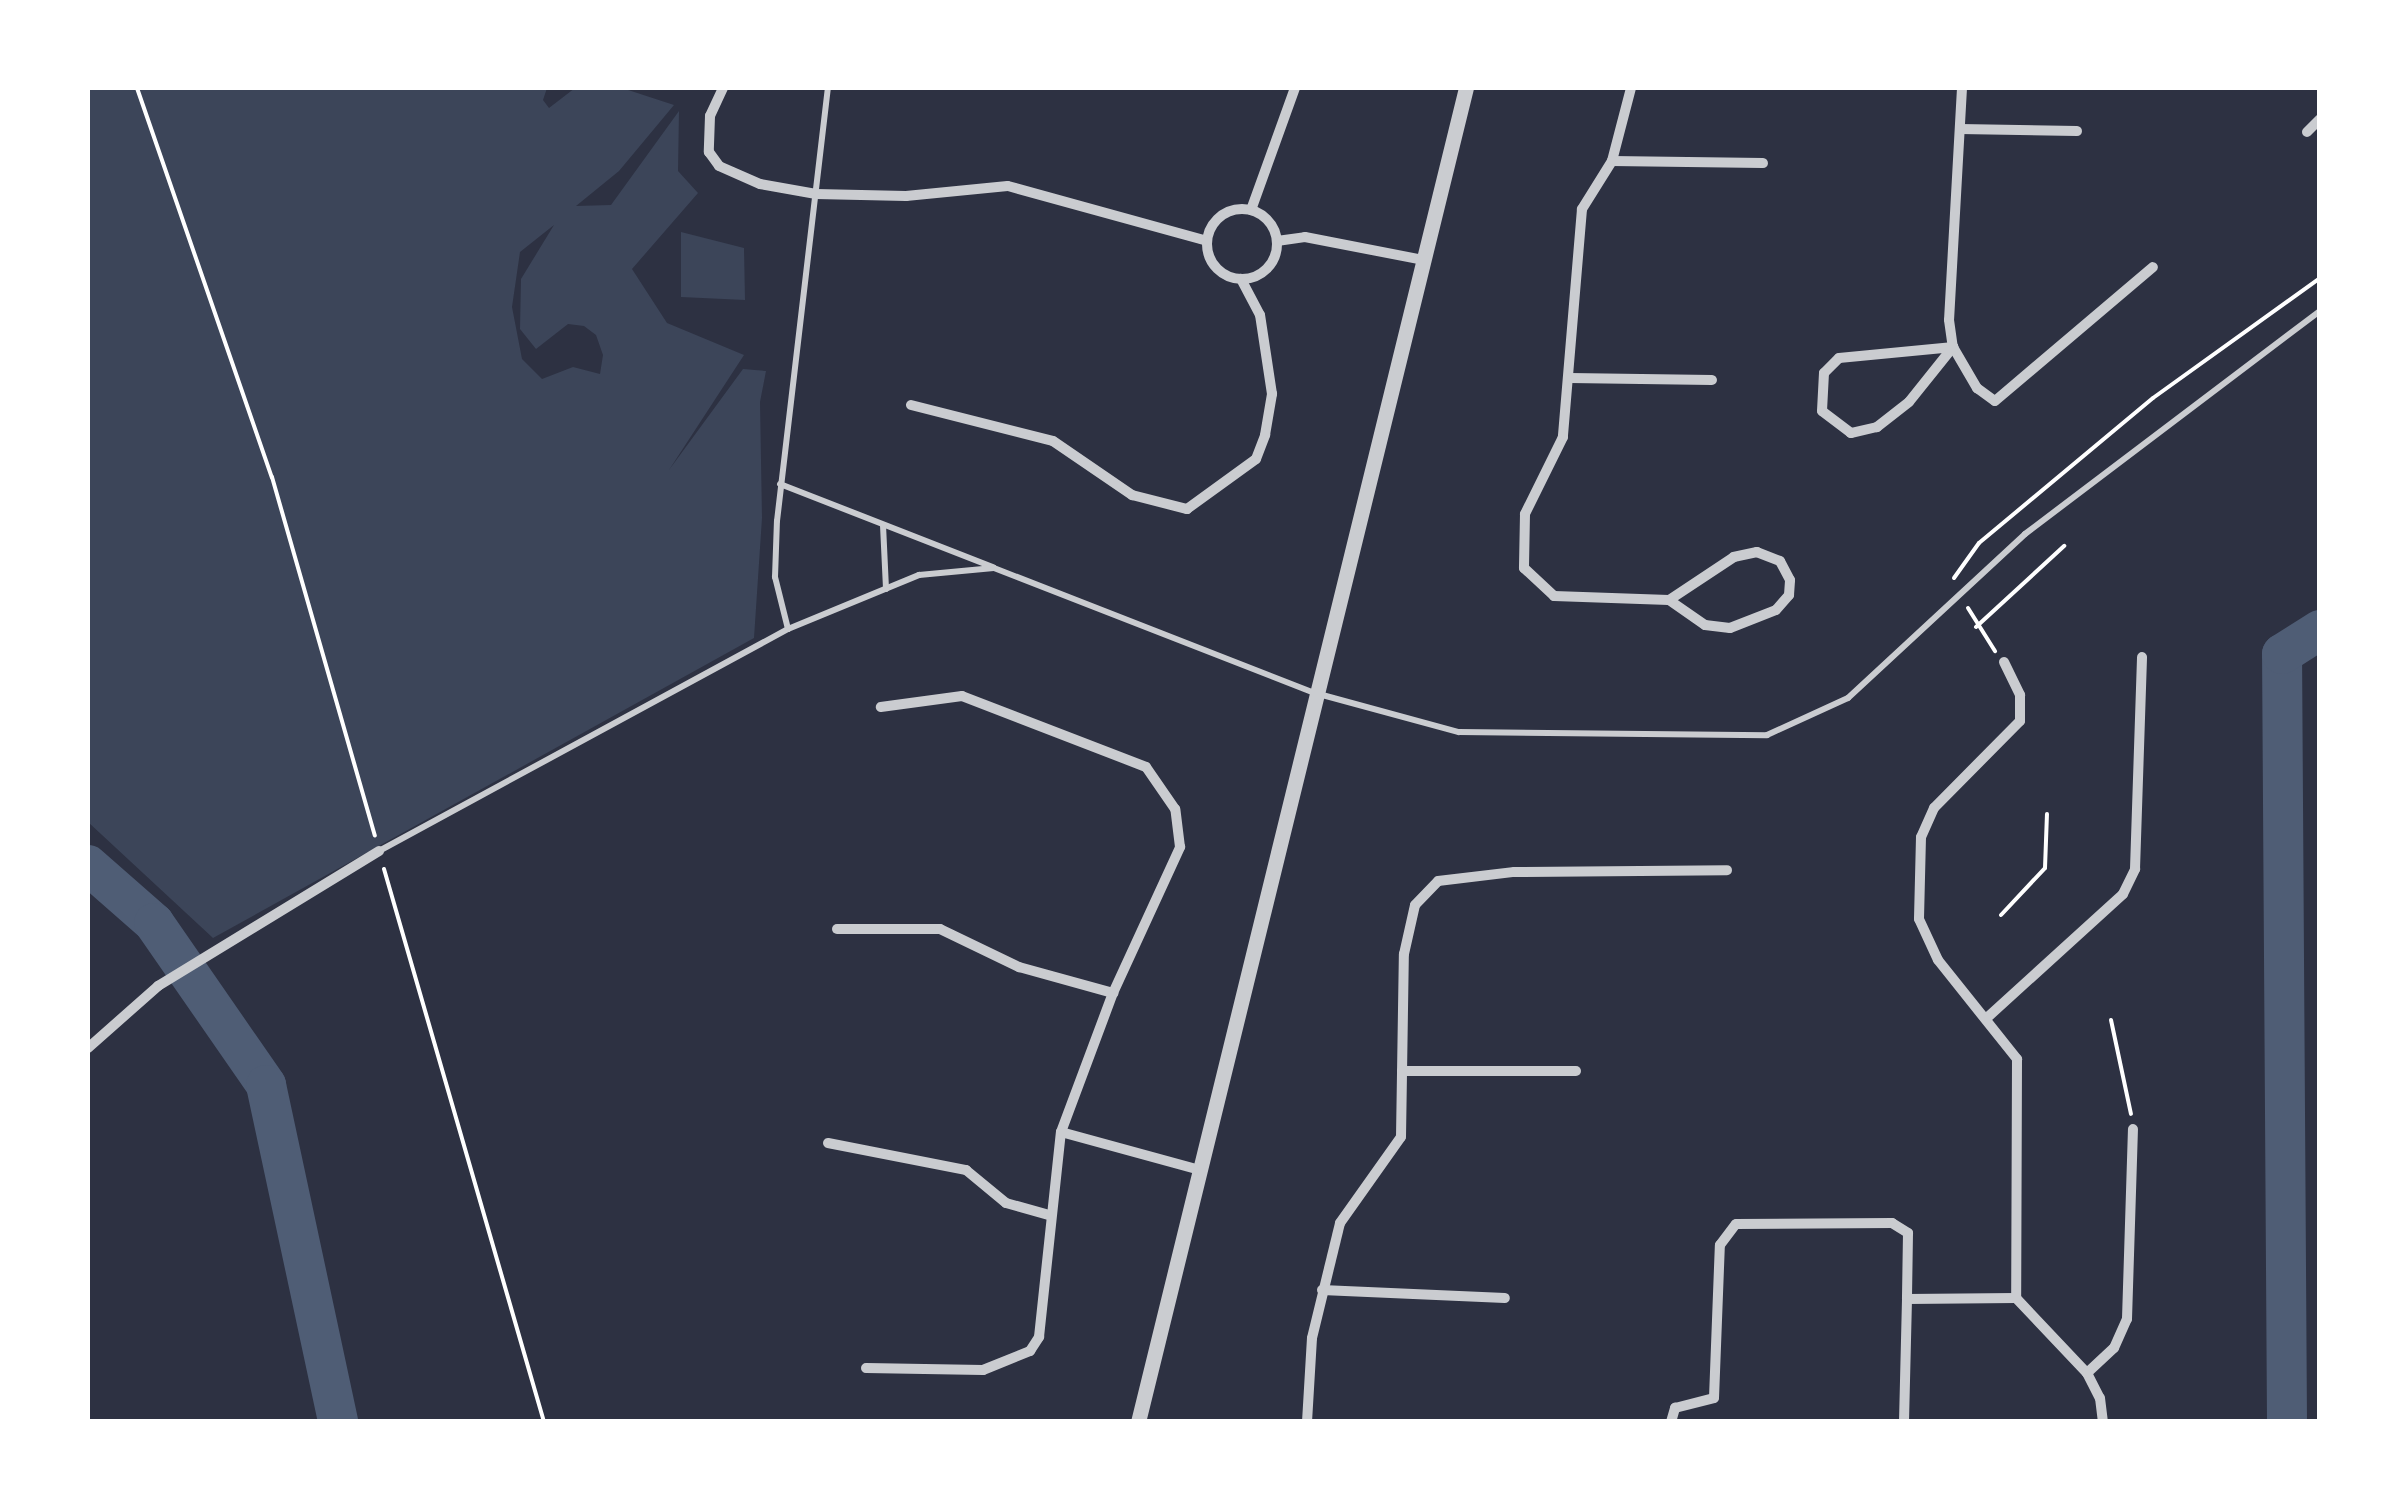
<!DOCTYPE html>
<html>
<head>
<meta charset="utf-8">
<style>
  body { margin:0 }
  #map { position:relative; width:2407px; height:1509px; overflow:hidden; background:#2d3142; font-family:"PT Sans Narrow",sans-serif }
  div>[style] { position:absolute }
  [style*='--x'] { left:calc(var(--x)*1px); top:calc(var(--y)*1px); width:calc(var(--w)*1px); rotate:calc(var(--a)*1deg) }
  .green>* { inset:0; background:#3c4559 }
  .river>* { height:40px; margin:-20px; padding:0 20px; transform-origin:20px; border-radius:20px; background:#4f5d75 }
  .path>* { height:4px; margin:-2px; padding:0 2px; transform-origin:2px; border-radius:2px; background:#fff }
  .service>* { height:6px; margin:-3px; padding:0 3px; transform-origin:3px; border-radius:3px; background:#caccd0 }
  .minor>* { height:10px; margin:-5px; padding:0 5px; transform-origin:5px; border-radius:5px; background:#caccd0 }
  .minor>.ring { margin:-5px; padding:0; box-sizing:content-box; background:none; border:10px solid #caccd0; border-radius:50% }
  .tertiary>* { height:15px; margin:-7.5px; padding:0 7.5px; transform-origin:7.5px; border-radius:7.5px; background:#caccd0 }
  span { translate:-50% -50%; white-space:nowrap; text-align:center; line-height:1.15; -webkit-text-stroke:8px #fff; paint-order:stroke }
  .frame { position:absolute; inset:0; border:90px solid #fff; pointer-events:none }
</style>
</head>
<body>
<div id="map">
  <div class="green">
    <div style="clip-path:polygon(evenodd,88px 88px,547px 88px,543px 100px,549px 108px,575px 88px,622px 88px,674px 105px,619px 171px,576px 206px,611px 205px,679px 111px,678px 171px,698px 193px,632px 269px,667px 323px,744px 355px,669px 470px,743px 369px,766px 371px,760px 402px,762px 518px,754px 638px,213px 938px,88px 822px,88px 88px,554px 225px,521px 279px,520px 329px,536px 349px,568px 324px,584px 326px,596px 335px,603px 355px,600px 374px,573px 367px,542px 379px,522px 359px,512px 307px,520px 252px,554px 225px)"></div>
    <div style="clip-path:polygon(681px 232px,744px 248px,745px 300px,681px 297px)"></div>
  </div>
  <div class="river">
    <div style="--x:88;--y:865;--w:88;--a:41.3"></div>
    <div style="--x:154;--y:923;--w:197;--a:55.3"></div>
    <div style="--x:266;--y:1085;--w:345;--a:77.9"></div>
    <div style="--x:2287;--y:1422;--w:768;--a:-90.37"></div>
    <div style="--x:2282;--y:654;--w:45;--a:-32.3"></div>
  </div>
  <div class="path">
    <div style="--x:137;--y:88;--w:412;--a:70.9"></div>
    <div style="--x:272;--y:477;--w:373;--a:74"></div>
    <div style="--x:1954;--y:578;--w:43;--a:-54.5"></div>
    <div style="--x:1979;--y:543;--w:226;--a:-39.8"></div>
    <div style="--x:2153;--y:398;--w:206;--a:-35.7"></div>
    <div style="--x:1968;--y:608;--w:51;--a:57.9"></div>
    <div style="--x:1976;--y:627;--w:120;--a:-42.6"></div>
    <div style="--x:384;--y:869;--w:576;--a:73.86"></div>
    <div style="--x:2001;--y:915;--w:64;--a:-46.9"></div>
    <div style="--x:2045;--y:868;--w:54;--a:-87.9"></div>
    <div style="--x:2111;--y:1020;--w:96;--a:78"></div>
  </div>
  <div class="service">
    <div style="--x:780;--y:484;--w:229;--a:21.3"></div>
    <div style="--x:883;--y:525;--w:64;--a:87.3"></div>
    <div style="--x:788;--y:629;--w:54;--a:-104"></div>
    <div style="--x:775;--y:577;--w:56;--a:-88"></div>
    <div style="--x:777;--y:521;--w:436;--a:-83.3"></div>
    <div style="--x:379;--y:851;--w:465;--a:-28.5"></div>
    <div style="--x:788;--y:629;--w:142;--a:-22.4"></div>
    <div style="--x:919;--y:575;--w:75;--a:-5.3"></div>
    <div style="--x:994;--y:568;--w:344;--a:21.3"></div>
    <div style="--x:1315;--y:693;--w:149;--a:15.2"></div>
    <div style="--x:1459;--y:732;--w:308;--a:0.6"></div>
    <div style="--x:1767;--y:735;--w:89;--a:-24.6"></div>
    <div style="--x:1848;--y:698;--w:241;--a:-42.8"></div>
    <div style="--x:2025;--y:534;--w:370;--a:-37.1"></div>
  </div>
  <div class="minor">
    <div style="--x:723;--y:88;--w:31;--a:115"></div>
    <div style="--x:710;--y:116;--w:36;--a:92"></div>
    <div style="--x:709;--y:152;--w:17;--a:54"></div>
    <div style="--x:719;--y:166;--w:45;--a:23.7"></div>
    <div style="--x:760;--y:184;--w:57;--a:10.1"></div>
    <div style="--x:816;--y:194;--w:90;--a:1.3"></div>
    <div style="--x:906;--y:196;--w:102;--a:-5.6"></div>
    <div style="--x:1008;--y:186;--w:206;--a:15.4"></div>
    <div style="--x:1631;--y:88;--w:75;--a:104.6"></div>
    <div style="--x:1612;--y:161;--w:57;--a:122"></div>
    <div style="--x:1582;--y:209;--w:229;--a:94.8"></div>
    <div style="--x:1563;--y:437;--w:86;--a:116.3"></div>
    <div style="--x:1525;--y:514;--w:54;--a:91.1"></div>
    <div style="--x:1524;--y:568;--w:41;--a:43"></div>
    <div style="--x:1554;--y:596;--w:115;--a:2"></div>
    <div style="--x:1669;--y:600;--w:44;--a:34.8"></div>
    <div style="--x:1705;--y:625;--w:25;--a:7"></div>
    <div style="--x:1730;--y:628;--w:49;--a:-21.4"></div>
    <div style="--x:1776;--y:610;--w:20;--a:-49"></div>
    <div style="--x:1789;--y:595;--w:15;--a:-86"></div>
    <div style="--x:1790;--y:580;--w:21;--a:-118"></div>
    <div style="--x:1780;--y:561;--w:25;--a:-159"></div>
    <div style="--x:1757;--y:552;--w:24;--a:168"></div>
    <div style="--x:1734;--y:557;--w:78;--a:146.5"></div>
    <div style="--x:1962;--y:88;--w:232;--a:93.2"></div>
    <div style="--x:1949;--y:320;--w:27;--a:82"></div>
    <div style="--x:1953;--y:347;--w:48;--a:59.7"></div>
    <div style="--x:1977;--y:388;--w:22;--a:36"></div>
    <div style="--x:1995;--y:401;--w:207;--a:-40.3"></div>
    <div style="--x:1960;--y:129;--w:117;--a:1"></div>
    <div style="--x:2307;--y:132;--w:18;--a:-45"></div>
    <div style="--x:1612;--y:161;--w:151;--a:0.8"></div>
    <div class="ring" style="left:1207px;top:209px;width:60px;height:60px"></div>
    <div style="--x:1251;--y:210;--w:130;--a:-70.2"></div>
    <div style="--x:1277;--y:241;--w:28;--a:-8"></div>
    <div style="--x:1305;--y:237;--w:120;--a:11"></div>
    <div style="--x:1953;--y:347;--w:70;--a:128.7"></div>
    <div style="--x:1909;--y:402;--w:41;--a:142"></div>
    <div style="--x:1877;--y:427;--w:27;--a:167"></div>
    <div style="--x:1851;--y:433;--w:36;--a:-143"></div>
    <div style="--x:1822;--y:411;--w:38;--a:-87"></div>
    <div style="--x:1824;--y:373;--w:21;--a:-45"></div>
    <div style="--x:1839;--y:358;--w:115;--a:-5.5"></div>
    <div style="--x:1570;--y:378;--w:142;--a:0.8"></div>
    <div style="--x:911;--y:405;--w:146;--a:14.2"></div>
    <div style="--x:1053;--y:441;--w:96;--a:34.4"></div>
    <div style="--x:1132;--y:495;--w:57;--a:14.3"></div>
    <div style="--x:1187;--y:509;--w:85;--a:-35.9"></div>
    <div style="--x:1256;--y:459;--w:26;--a:-69"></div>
    <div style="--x:1265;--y:435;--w:42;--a:-80.3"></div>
    <div style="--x:1272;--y:394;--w:80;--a:-98.6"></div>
    <div style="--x:1260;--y:315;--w:41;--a:-117.8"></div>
    <div style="--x:2004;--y:662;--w:37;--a:64"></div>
    <div style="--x:2020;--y:695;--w:26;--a:90"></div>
    <div style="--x:2020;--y:721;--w:122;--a:134.7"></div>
    <div style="--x:1934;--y:808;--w:32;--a:114"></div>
    <div style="--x:1921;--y:837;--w:82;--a:91.4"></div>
    <div style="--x:1919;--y:919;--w:45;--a:65.1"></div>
    <div style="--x:1938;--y:960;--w:127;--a:51.4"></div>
    <div style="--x:2017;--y:1059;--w:239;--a:90.2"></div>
    <div style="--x:2016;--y:1298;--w:103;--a:46.6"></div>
    <div style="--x:2087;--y:1373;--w:28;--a:63"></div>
    <div style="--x:2100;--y:1398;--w:24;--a:83"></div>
    <div style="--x:837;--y:929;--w:103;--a:0"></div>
    <div style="--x:940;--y:929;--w:88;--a:25.7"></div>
    <div style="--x:1019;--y:967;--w:98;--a:15.5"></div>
    <div style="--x:1989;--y:1016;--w:181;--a:-42.3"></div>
    <div style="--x:2123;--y:894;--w:28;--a:-64"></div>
    <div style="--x:2135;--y:869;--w:212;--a:-88.1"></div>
    <div style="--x:88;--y:1048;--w:94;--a:-41.5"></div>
    <div style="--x:158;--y:986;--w:259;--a:-31.4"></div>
    <div style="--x:1402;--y:1071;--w:174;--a:0"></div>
    <div style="--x:1061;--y:1132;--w:144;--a:15.3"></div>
    <div style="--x:828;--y:1143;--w:141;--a:11.1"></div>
    <div style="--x:966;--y:1170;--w:52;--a:39.5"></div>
    <div style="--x:1006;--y:1203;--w:45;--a:15.6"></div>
    <div style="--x:1322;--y:1290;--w:183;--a:2.5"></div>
    <div style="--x:866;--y:1368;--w:117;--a:1"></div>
    <div style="--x:983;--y:1370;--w:51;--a:-22"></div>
    <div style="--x:1030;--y:1351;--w:17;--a:-57"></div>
    <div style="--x:1039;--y:1337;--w:206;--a:-83.9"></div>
    <div style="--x:1061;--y:1132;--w:148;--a:-69.5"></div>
    <div style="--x:1113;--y:993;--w:161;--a:-65.3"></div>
    <div style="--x:1180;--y:847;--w:38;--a:-97"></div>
    <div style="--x:1175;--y:809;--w:51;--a:-124.6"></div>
    <div style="--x:1146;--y:767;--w:197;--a:-158.9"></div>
    <div style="--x:962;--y:696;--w:82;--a:172.3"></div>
    <div style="--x:2087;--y:1373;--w:37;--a:-43"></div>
    <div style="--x:2114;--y:1348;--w:32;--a:-66"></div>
    <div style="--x:2127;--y:1319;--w:190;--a:-88.2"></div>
    <div style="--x:1307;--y:1422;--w:84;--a:-86.6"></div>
    <div style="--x:1312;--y:1338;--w:118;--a:-76.3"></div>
    <div style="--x:1340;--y:1223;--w:105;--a:-54.7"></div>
    <div style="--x:1401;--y:1137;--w:183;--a:-89.1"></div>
    <div style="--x:1404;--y:954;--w:50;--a:-77.3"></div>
    <div style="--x:1415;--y:905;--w:33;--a:-46"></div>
    <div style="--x:1438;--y:881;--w:77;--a:-6.8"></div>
    <div style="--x:1514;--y:872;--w:213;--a:-0.5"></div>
    <div style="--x:1671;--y:1422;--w:15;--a:-74"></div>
    <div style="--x:1675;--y:1408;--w:40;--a:-14.4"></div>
    <div style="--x:1714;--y:1398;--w:153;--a:-87.8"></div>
    <div style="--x:1720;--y:1245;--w:26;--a:-53"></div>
    <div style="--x:1736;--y:1224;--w:156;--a:-0.4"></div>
    <div style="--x:1892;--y:1223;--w:19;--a:32"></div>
    <div style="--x:1908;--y:1233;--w:66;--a:90.9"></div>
    <div style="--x:1907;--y:1299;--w:109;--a:-0.5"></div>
    <div style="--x:1904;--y:1422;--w:123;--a:-88.6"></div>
  </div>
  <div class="tertiary">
    <div style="--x:1138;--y:1422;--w:1374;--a:-76.19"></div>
  </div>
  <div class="frame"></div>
</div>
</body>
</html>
